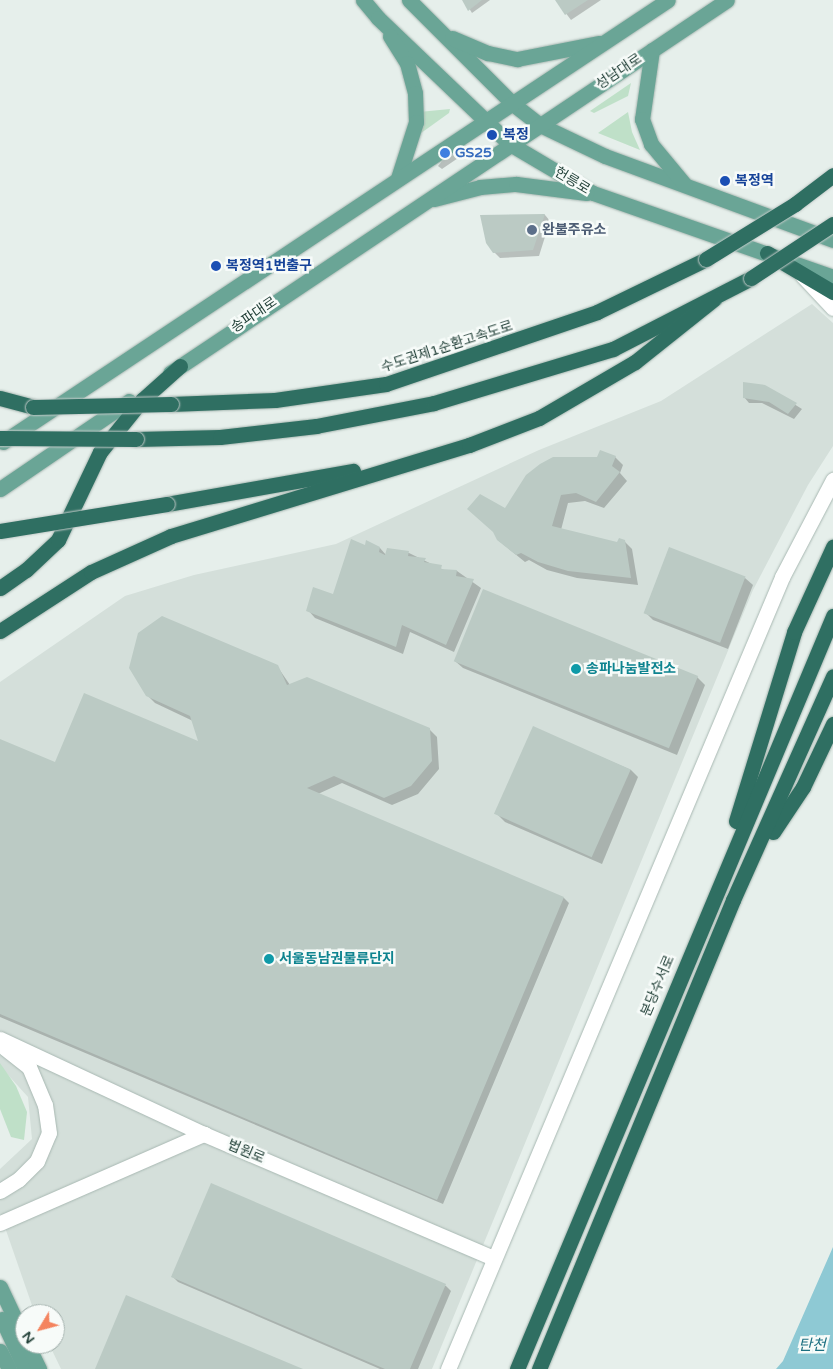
<!DOCTYPE html>
<html>
<head>
<meta charset="utf-8">
<style>
  body { margin:0 }
  #map { position:relative; width:833px; height:1369px; overflow:hidden; background:#e6efeb; font-family:"Varela Round","Noto Sans KR",sans-serif }
  div>[style] { position:absolute }
  [style*='--x'] { left:calc(var(--x)*1px); top:calc(var(--y)*1px); width:calc(var(--w)*1px); rotate:calc(var(--a)*1deg) }
  .built>* { inset:0; background:#d4dfda }
  .green>* { inset:0; background:#bfe0c8 }
  .water>* { inset:0; background:#8ec9d4 }
  .shadow>* { inset:0; background:#0003 }
  .building>* { inset:0; background:#bbcac4; transform-origin:0 0 }
  .roads { filter:drop-shadow(0 0 1px #a8b8b2) drop-shadow(0 0 1px #a8b8b2) }
  .minor>* { height:15px; margin:-7.5px; padding:0 7.5px; transform-origin:7.5px; border-radius:7.5px; background:#fff }
  .major>* { height:15px; margin:-7.5px; padding:0 7.5px; transform-origin:7.5px; border-radius:7.5px; background:#6aa596 }
  .highway>* { height:15px; margin:-7.5px; padding:0 7.5px; transform-origin:7.5px; border-radius:7.5px; background:#2f6f62 }
  .bridges { filter:drop-shadow(0 0 1px #c2cac8) drop-shadow(0 0 1px #c2cac8) }
  .highway-bridge>* { height:15px; margin:-7.5px; padding:0 7.5px; transform-origin:7.5px; border-radius:7.5px; background:#2f6f62 }
  .dots>* { width:14px; height:14px; translate:-50% -50%; box-sizing:border-box; border:2px solid #f7fbf9; border-radius:50% }
  span { translate:-50% -50%; white-space:nowrap; text-align:center; line-height:1.15; -webkit-text-stroke:5px #f7fbf9; paint-order:stroke }
  .street-label { font-size:14px; color:#24423a }
  .transit-label { font-size:14px; color:#164399; font-weight:700 }
  .left { translate:0 -50%; text-align:left }
  .shop-label { font-size:14px; color:#366cbe; font-weight:700 }
  .service-label { font-size:14px; color:#4e5e75; font-weight:700 }
  .culture-label { font-size:14px; color:#0d838f; font-weight:700 }
  .water-label { font-size:15px; color:#1c6f80; font-style:italic }
  .north { position:absolute; left:15px; top:1304px; width:50px; height:50px; box-sizing:border-box; background:#f7fbf9; border:1px solid #a3b1ad; border-radius:50%; rotate:233deg; font-size:14px; font-weight:700; line-height:20px; text-align:center; color:#24423a }
  .north::after { content:''; display:block; margin:auto; width:18px; height:22px; background:#f4845f; clip-path:polygon(50% 0,100% 100%,50% 72%,0 100%) }
</style>
</head>
<body>
<div id="map">
  <div class="built">
    <div style="clip-path:polygon(812px 304px,833px 323px,833px 446px,808px 485px,753px 590px,432px 1369px,61px 1369px,49px 1344px,55px 1344px,55px 1314px,35px 1314px,0 1213px,0 1169px,32px 1139px,28px 1097px,0 1066px,0 682px,125px 596px,194px 575px,336px 544px,539px 450px,661px 401px)"></div>
  </div>
  <div class="green">
    <div style="clip-path:polygon(631px 83px,628px 96px,594px 113px,590px 111px)"></div>
    <div style="clip-path:polygon(450px 109px,449px 113px,417px 136px,419px 112px)"></div>
    <div style="clip-path:polygon(628px 112px,632px 132px,640px 150px,598px 133px)"></div>
    <div style="clip-path:polygon(0 1063px,16px 1086px,27px 1112px,24px 1140px,11px 1137px,0 1109px)"></div>
  </div>
  <div class="water">
    <div style="clip-path:polygon(833px 1247px,833px 1369px,776px 1369px,783px 1361px)"></div>
  </div>
  <div class="shadow">
    <div style="clip-path:polygon(464px 0,490px 0,472px 13px)"></div>
    <div style="clip-path:polygon(556px 0,601px 0,571px 20px)"></div>
    <div style="clip-path:polygon(457px 143px,464px 154px,442px 169px,438px 166px)"></div>
    <div style="clip-path:polygon(545px 215px,550px 221px,539px 256px,500px 258px,494px 252px,481px 216px)"></div>
    <div style="clip-path:polygon(765px 386px,802px 409px,794px 419px,762px 403px,749px 403px,744px 397px)"></div>
    <div style="clip-path:polygon(615px 457px,623px 465px,620px 473px,627px 481px,604px 508px,585px 501px,568px 503px,561px 530px,618px 544px,624px 541px,632px 549px,638px 585px,577px 578px,547px 570px,529px 560px,525px 562px,498px 540px,506px 510px)"></div>
    <div style="clip-path:polygon(365px 547px,380px 548px,386px 555px,388px 549px,409px 553px,446px 571px,457px 571px,481px 588px,454px 652px,410px 632px,403px 654px,315px 618px,308px 610px,334px 595px)"></div>
    <div style="clip-path:polygon(745px 578px,753px 585px,728px 649px,653px 620px,646px 613px)"></div>
    <div style="clip-path:polygon(455px 661px,697px 677px,705px 685px,677px 755px,463px 668px)"></div>
    <div style="clip-path:polygon(277px 666px,290px 685px,429px 729px,437px 737px,439px 769px,418px 794px,392px 805px,342px 783px,318px 794px,564px 898px,569px 903px,443px 1204px,0 1017px,0 740px,56px 764px,203px 745px,193px 721px,155px 703px,147px 695px)"></div>
    <div style="clip-path:polygon(534px 728px,631px 770px,638px 777px,602px 864px,505px 822px,497px 814px)"></div>
    <div style="clip-path:polygon(212px 1185px,446px 1286px,451px 1291px,418px 1369px,380px 1369px,178px 1282px,173px 1277px)"></div>
  </div>
  <div class="building">
    <div style="clip-path:polygon(462px 0,482px 0,468px 11px)"></div>
    <div style="clip-path:polygon(555px 0,588px 0,565px 15px)"></div>
    <div style="left:454px;top:138px;width:15px;height:30px;rotate:62deg"></div>
    <div style="clip-path:polygon(545px 214px,533px 250px,493px 253px,486px 243px,480px 215px)"></div>
    <div style="clip-path:polygon(743px 382px,765px 385px,797px 403px,788px 414px,769px 402px,743px 398px)"></div>
    <div style="clip-path:polygon(600px 450px,616px 456px,612px 466px,620px 472px,596px 502px,576px 493px,561px 495px,552px 526px,617px 542px,619px 538px,625px 540px,631px 578px,568px 571px,538px 562px,521px 553px,516px 555px,497px 540px,493px 532px,467px 509px,480px 494px,505px 508px,526px 475px,540px 464px,553px 457px,597px 457px)"></div>
    <div style="clip-path:polygon(351px 539px,365px 545px,366px 540px,380px 547px,379px 552px,385px 555px,387px 548px,409px 551px,408px 556px,426px 558px,424px 562px,442px 565px,441px 569px,457px 570px,456px 576px,474px 579px,446px 645px,402px 625px,396px 647px,306px 611px,313px 587px,333px 594px)"></div>
    <div style="left:669px;top:547px;width:82px;height:71px;rotate:21deg"></div>
    <div style="left:483px;top:589px;width:232px;height:78px;rotate:22deg"></div>
    <div style="clip-path:polygon(162px 616px,278px 665px,287px 685px,307px 677px,430px 728px,432px 761px,411px 786px,384px 798px,334px 776px,307px 788px,564px 897px,437px 1200px,0 1014px,0 739px,55px 762px,84px 693px,198px 741px,190px 716px,146px 696px,129px 668px,138px 633px)"></div>
    <div style="left:533px;top:726px;width:107px;height:96px;rotate:24deg"></div>
    <div style="clip-path:polygon(211px 1183px,446px 1284px,410px 1369px,385px 1369px,171px 1277px)"></div>
    <div style="clip-path:polygon(126px 1295px,303px 1369px,95px 1369px)"></div>
  </div>
  <div class="roads">
    <div class="minor">
      <div style="--x:803;--y:276;--w:44;--a:46.8"></div>
      <div style="--x:0;--y:1039;--w:225;--a:25"></div>
      <div style="--x:0;--y:1191;--w:22;--a:-32"></div>
      <div style="--x:19;--y:1179;--w:25;--a:-45"></div>
      <div style="--x:37;--y:1161;--w:30;--a:-67"></div>
      <div style="--x:49;--y:1133;--w:28;--a:-98"></div>
      <div style="--x:45;--y:1105;--w:41;--a:-112.8"></div>
      <div style="--x:29;--y:1067;--w:31;--a:-142"></div>
      <div style="--x:0;--y:1223;--w:223;--a:-23.6"></div>
      <div style="--x:204;--y:1134;--w:314;--a:23.2"></div>
      <div style="--x:448;--y:1369;--w:860;--a:-67.13"></div>
      <div style="--x:782;--y:577;--w:110;--a:-62.3"></div>
    </div>
    <div class="major">
      <div style="--x:363;--y:0;--w:23;--a:50"></div>
      <div style="--x:378;--y:18;--w:182;--a:43.7"></div>
      <div style="--x:510;--y:144;--w:96;--a:30.6"></div>
      <div style="--x:593;--y:193;--w:254;--a:19.3"></div>
      <div style="--x:409;--y:0;--w:147;--a:45"></div>
      <div style="--x:513;--y:104;--w:34;--a:38"></div>
      <div style="--x:540;--y:125;--w:72;--a:25.5"></div>
      <div style="--x:605;--y:156;--w:243;--a:20.2"></div>
      <div style="--x:390;--y:36;--w:32;--a:58"></div>
      <div style="--x:407;--y:63;--w:31;--a:75"></div>
      <div style="--x:415;--y:93;--w:29;--a:88"></div>
      <div style="--x:416;--y:122;--w:59;--a:107.8"></div>
      <div style="--x:452;--y:38;--w:39;--a:23"></div>
      <div style="--x:488;--y:53;--w:30;--a:12"></div>
      <div style="--x:517;--y:59;--w:84;--a:-11"></div>
      <div style="--x:652;--y:50;--w:70;--a:98.2"></div>
      <div style="--x:642;--y:119;--w:27;--a:70"></div>
      <div style="--x:651;--y:144;--w:53;--a:50.3"></div>
      <div style="--x:434;--y:199;--w:48;--a:-14.6"></div>
      <div style="--x:480;--y:187;--w:36;--a:-5"></div>
      <div style="--x:516;--y:184;--w:71;--a:7.3"></div>
      <div style="--x:170;--y:373;--w:670;--a:-33.81"></div>
      <div style="--x:3;--y:442;--w:798;--a:-33.61"></div>
      <div style="--x:0;--y:489;--w:156;--a:-34.3"></div>
      <div style="--x:0;--y:1287;--w:59;--a:64.7"></div>
      <div style="--x:2;--y:1319;--w:55;--a:65.3"></div>
      <div style="--x:27;--y:1344;--w:28;--a:64"></div>
      <div style="--x:0;--y:1351;--w:20;--a:63"></div>
    </div>
    <div class="highway">
      <div style="--x:767;--y:253;--w:77;--a:30.6"></div>
      <div style="--x:0;--y:398;--w:34;--a:15"></div>
      <div style="--x:171;--y:404;--w:104;--a:-2.2"></div>
      <div style="--x:275;--y:400;--w:112;--a:-8.2"></div>
      <div style="--x:386;--y:384;--w:223;--a:-18.8"></div>
      <div style="--x:597;--y:312;--w:121;--a:-25.9"></div>
      <div style="--x:136;--y:439;--w:84;--a:-1.4"></div>
      <div style="--x:220;--y:437;--w:97;--a:-6.5"></div>
      <div style="--x:316;--y:426;--w:120;--a:-11"></div>
      <div style="--x:434;--y:403;--w:187;--a:-16.8"></div>
      <div style="--x:613;--y:349;--w:155;--a:-27.2"></div>
      <div style="--x:167;--y:504;--w:189;--a:-10.1"></div>
      <div style="--x:0;--y:588;--w:32;--a:-35"></div>
      <div style="--x:26;--y:570;--w:44;--a:-43.2"></div>
      <div style="--x:58;--y:540;--w:98;--a:-64.5"></div>
      <div style="--x:100;--y:452;--w:67;--a:-51.1"></div>
      <div style="--x:142;--y:400;--w:51;--a:-41.8"></div>
      <div style="--x:0;--y:631;--w:108;--a:-33"></div>
      <div style="--x:91;--y:572;--w:88;--a:-24.2"></div>
      <div style="--x:171;--y:536;--w:312;--a:-17"></div>
      <div style="--x:469;--y:445;--w:75;--a:-21.1"></div>
      <div style="--x:539;--y:418;--w:111;--a:-30.3"></div>
      <div style="--x:635;--y:362;--w:101;--a:-38.6"></div>
      <div style="--x:736;--y:821;--w:198;--a:-72.9"></div>
      <div style="--x:794;--y:632;--w:94;--a:-65.4"></div>
      <div style="--x:773;--y:832;--w:54;--a:-56.3"></div>
      <div style="--x:803;--y:787;--w:70;--a:-64.5"></div>
      <div style="--x:517;--y:1369;--w:817;--a:-67.23"></div>
      <div style="--x:539;--y:1369;--w:508;--a:-67.53"></div>
      <div style="--x:733;--y:900;--w:245;--a:-65.9"></div>
    </div>
  </div>
  <div class="bridges">
    <div class="highway-bridge">
      <div style="--x:706;--y:259;--w:105;--a:-31.7"></div>
      <div style="--x:795;--y:204;--w:48;--a:-37.3"></div>
      <div style="--x:751;--y:278;--w:98;--a:-33.4"></div>
      <div style="--x:33;--y:407;--w:138;--a:-1.2"></div>
      <div style="--x:0;--y:438;--w:136;--a:0.4"></div>
      <div style="--x:0;--y:531;--w:169;--a:-9.2"></div>
    </div>
  </div>
  <div class="dots">
    <div style="left:492px;top:135px;background:#1a4fb4"></div>
    <div style="left:445px;top:153px;background:#3f7fe0"></div>
    <div style="left:725px;top:181px;background:#1a4fb4"></div>
    <div style="left:532px;top:230px;background:#5c6f8a"></div>
    <div style="left:216px;top:266px;background:#1a4fb4"></div>
    <div style="left:576px;top:669px;background:#0f9aa8"></div>
    <div style="left:269px;top:959px;background:#0f9aa8"></div>
  </div>
  <div class="street-label">
    <span style="left:619px;top:72px;rotate:-34deg">성남대로</span>
    <span style="left:572px;top:181px;rotate:31deg">헌릉로</span>
    <span style="left:254px;top:315px;rotate:-34deg">송파대로</span>
    <span style="left:447px;top:347px;rotate:-18deg">수도권제1순환고속도로</span>
    <span style="left:658px;top:986px;rotate:-67deg">분당수서로</span>
    <span style="left:246px;top:1152px;rotate:23deg">법원로</span>
  </div>
  <div class="transit-label">
    <span class="left" style="left:503px;top:135px">복정</span>
    <span class="left" style="left:735px;top:181px">복정역</span>
    <span class="left" style="left:226px;top:266px">복정역1번출구</span>
  </div>
  <div class="shop-label">
    <span class="left" style="left:455px;top:153px">GS25</span>
  </div>
  <div class="service-label">
    <span class="left" style="left:542px;top:230px">완불주유소</span>
  </div>
  <div class="culture-label">
    <span class="left" style="left:586px;top:669px">송파나눔발전소</span>
    <span class="left" style="left:279px;top:959px">서울동남권물류단지</span>
  </div>
  <div class="water-label">
    <span style="left:812px;top:1346px">탄천</span>
  </div>
  <div class="north">N</div>
</div>
</body>
</html>
